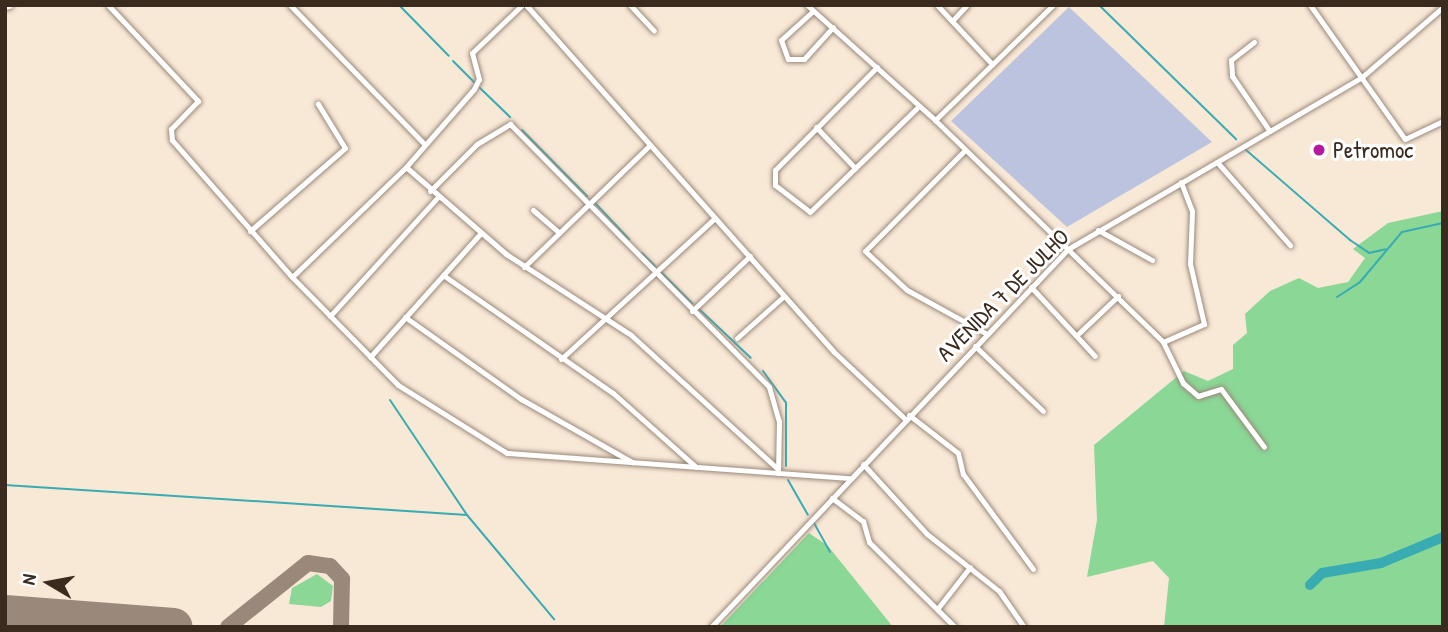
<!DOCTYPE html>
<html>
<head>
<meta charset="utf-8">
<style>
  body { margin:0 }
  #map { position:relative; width:1448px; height:632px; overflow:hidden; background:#f8e8d6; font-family:"Patrick Hand",sans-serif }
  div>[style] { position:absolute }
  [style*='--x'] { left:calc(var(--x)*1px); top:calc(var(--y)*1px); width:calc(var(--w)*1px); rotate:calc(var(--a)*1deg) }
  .industrial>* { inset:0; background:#bcc3de }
  .green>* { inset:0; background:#8ad796 }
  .stream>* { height:2px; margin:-1px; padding:0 1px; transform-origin:1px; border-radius:1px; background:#39abb2 }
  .river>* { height:10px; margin:-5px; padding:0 5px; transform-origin:5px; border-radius:5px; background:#39abb2 }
  .taxiway>* { height:16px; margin:-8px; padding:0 8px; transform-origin:8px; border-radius:8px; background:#9a897a }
  .runway>* { height:38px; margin:-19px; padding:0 19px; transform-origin:19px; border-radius:19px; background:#9a897a }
  .roads { filter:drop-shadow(0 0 2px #9a897a) drop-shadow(0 0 2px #9a897a) }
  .street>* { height:5px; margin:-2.5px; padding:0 2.5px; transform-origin:2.5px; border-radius:2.5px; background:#fff }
  .secondary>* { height:7px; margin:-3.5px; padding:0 3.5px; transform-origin:3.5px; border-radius:3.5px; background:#fff }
  .dots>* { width:19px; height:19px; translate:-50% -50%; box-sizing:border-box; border:4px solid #fff; border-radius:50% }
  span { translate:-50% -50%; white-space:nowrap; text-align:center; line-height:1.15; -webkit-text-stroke:6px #fff; paint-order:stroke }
  .poi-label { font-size:23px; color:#3b2a1e }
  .left { translate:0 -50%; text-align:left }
  .street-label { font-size:23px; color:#3b2a1e }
  .frame { position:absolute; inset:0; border:7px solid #3b2a1e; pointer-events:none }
  .north { position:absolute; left:14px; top:548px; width:70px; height:70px; -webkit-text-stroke:5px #fff; paint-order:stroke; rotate:280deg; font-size:19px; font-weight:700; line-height:28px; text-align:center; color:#3b2a1e }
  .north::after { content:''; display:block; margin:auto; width:24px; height:32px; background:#3b2a1e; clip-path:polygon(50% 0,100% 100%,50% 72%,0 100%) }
</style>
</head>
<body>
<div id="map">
  <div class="industrial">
    <div style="clip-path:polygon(1069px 7px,1212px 142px,1067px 227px,951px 121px)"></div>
  </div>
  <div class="green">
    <div style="clip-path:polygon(1443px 211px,1443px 627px,1164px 627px,1169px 578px,1153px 561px,1087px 577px,1097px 520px,1094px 445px,1184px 371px,1208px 381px,1233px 369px,1233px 345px,1247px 333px,1245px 314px,1270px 291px,1299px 278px,1318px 288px,1348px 282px,1365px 258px,1353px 249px,1388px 223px)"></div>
    <div style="clip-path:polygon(809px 533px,828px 546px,893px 627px,720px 627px)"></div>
    <div style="clip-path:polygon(317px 574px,333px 586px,331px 601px,321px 607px,289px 604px,292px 588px)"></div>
  </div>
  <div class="stream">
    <div style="--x:399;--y:5;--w:71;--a:45.6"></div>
    <div style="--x:1099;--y:5;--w:192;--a:44.4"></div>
    <div style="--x:453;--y:61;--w:30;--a:45"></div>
    <div style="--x:480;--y:88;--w:42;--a:44"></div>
    <div style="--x:522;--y:130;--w:93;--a:45.4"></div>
    <div style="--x:1246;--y:150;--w:138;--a:40.9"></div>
    <div style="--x:1350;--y:240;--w:23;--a:34"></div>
    <div style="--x:1369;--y:253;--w:17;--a:-13"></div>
    <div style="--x:595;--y:203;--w:50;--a:46.6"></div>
    <div style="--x:642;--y:253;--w:18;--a:45"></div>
    <div style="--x:661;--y:272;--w:44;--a:45"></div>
    <div style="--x:1337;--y:297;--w:27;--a:-33"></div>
    <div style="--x:1360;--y:282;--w:65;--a:-50"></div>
    <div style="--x:1402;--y:232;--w:42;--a:-12.4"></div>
    <div style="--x:699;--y:309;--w:71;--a:43.3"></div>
    <div style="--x:763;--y:371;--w:39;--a:54"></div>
    <div style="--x:786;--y:403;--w:63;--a:90"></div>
    <div style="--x:390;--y:400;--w:138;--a:56.2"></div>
    <div style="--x:467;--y:515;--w:136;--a:50.1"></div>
    <div style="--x:788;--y:480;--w:40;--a:60.3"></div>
    <div style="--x:5;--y:485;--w:463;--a:3.7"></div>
    <div style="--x:814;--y:523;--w:33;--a:61"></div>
  </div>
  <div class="river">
    <div style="--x:1310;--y:585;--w:17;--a:-45"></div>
    <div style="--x:1322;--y:573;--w:60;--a:-9.6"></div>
    <div style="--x:1381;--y:563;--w:67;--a:-22.8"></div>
  </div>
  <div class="taxiway">
    <div style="--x:228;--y:627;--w:102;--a:-38.7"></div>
    <div style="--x:308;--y:563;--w:22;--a:8"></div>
    <div style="--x:330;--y:566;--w:18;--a:47"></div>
    <div style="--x:342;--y:579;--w:48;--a:91.2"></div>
  </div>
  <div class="runway">
    <div style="--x:5;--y:614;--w:169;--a:4.4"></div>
  </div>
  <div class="roads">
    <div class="street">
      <div style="--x:108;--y:5;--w:132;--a:46.8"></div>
      <div style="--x:198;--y:101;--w:39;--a:134"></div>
      <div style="--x:171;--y:129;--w:11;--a:85"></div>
      <div style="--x:172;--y:140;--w:182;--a:48.8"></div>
      <div style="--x:290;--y:5;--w:194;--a:46"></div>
      <div style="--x:522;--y:5;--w:69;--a:136.2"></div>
      <div style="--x:472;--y:53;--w:27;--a:75"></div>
      <div style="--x:479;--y:79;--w:11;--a:117"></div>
      <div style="--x:474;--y:89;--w:103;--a:131.1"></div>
      <div style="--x:406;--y:167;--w:158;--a:136"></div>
      <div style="--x:292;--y:277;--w:151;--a:45.5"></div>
      <div style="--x:398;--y:385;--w:128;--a:32"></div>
      <div style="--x:507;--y:453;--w:344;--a:4.2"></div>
      <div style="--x:526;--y:5;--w:464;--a:48.4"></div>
      <div style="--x:834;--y:352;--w:98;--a:43.3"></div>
      <div style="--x:630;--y:5;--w:35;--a:47"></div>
      <div style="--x:807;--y:5;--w:172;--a:41.9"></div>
      <div style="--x:937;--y:5;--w:81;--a:47"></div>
      <div style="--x:1053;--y:5;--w:165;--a:135.7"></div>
      <div style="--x:935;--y:120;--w:318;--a:44.2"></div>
      <div style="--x:1163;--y:342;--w:46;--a:64"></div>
      <div style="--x:1183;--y:383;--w:20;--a:41"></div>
      <div style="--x:1198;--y:396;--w:24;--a:-17"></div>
      <div style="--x:1221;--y:389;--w:72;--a:53.4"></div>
      <div style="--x:1310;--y:5;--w:164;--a:54.7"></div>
      <div style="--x:1405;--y:139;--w:42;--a:-25.3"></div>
      <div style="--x:813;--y:11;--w:43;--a:137.8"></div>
      <div style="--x:781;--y:40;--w:20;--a:70"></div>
      <div style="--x:788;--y:59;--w:16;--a:0"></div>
      <div style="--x:804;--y:59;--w:43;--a:-47.8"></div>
      <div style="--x:952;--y:21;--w:22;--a:-47"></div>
      <div style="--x:1254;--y:42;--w:29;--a:142"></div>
      <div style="--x:1231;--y:60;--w:16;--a:86"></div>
      <div style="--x:1232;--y:76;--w:65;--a:55.6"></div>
      <div style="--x:877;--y:67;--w:145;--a:134.7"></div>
      <div style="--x:775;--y:170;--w:15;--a:90"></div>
      <div style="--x:775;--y:185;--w:44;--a:37.6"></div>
      <div style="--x:810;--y:212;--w:149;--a:-44.2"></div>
      <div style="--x:816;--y:127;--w:57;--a:46.4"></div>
      <div style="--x:965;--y:150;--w:142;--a:134.7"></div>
      <div style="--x:865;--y:251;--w:57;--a:42.9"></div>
      <div style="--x:907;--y:290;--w:91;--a:28.8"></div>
      <div style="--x:1217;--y:162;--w:111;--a:48.7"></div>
      <div style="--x:406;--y:167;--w:133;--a:41"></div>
      <div style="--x:506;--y:254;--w:149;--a:32.9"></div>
      <div style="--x:631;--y:335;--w:199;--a:42.4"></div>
      <div style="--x:430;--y:191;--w:66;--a:-45"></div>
      <div style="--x:477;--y:144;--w:39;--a:-31"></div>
      <div style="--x:510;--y:124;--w:369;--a:45.4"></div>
      <div style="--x:769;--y:387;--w:35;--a:74"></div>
      <div style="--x:779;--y:421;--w:52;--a:91.1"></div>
      <div style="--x:533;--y:210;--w:35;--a:41"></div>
      <div style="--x:1098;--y:230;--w:62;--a:29.1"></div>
      <div style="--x:250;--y:231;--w:126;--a:-41.1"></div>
      <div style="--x:345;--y:148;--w:52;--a:-121.5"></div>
      <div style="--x:524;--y:267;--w:175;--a:-44.1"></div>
      <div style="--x:443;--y:275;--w:207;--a:34.8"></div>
      <div style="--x:613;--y:393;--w:111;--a:41.7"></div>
      <div style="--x:1031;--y:287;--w:94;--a:47.2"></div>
      <div style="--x:692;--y:311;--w:80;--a:-43.5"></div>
      <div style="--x:330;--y:316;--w:159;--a:-47.8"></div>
      <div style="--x:405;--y:317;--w:142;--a:35.3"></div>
      <div style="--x:521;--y:399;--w:128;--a:29.6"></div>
      <div style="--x:1079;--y:333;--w:54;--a:-43.5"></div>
      <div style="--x:737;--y:338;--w:63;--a:-41.8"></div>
      <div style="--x:1163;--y:342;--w:45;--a:-23.7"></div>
      <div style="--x:1204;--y:324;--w:62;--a:-103.1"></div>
      <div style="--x:1190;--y:264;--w:53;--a:-87.8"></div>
      <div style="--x:1192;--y:211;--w:31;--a:-111"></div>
      <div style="--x:975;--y:346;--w:94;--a:43.7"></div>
      <div style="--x:370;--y:357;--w:165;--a:-48.2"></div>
      <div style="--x:561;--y:359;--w:207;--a:-42.5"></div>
      <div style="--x:909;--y:415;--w:62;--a:37.8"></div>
      <div style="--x:958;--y:453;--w:22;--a:77"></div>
      <div style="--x:963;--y:474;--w:118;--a:53.6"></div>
      <div style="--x:863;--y:464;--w:95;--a:47.6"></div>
      <div style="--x:927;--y:534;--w:92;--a:38.4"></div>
      <div style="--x:999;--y:591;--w:44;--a:55.2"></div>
      <div style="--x:832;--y:498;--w:39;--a:37"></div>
      <div style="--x:863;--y:521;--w:22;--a:74"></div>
      <div style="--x:869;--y:542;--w:121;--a:44.7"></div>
      <div style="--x:938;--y:608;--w:52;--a:-52"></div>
      <div style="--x:711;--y:627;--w:520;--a:-46.64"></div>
      <div style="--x:1068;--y:249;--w:341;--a:-30.3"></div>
      <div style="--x:1362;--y:77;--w:107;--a:-40.8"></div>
    </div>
    <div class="secondary">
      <div style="--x:5;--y:6;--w:4;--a:-14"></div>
    </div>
  </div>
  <div class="dots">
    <div style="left:1319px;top:150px;background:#b5179e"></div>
  </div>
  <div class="poi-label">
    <span class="left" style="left:1333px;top:150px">Petromoc</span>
  </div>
  <div class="street-label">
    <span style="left:1003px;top:295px;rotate:-45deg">AVENIDA 7 DE JULHO</span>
  </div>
  <div class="frame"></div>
  <div class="north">N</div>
</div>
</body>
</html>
